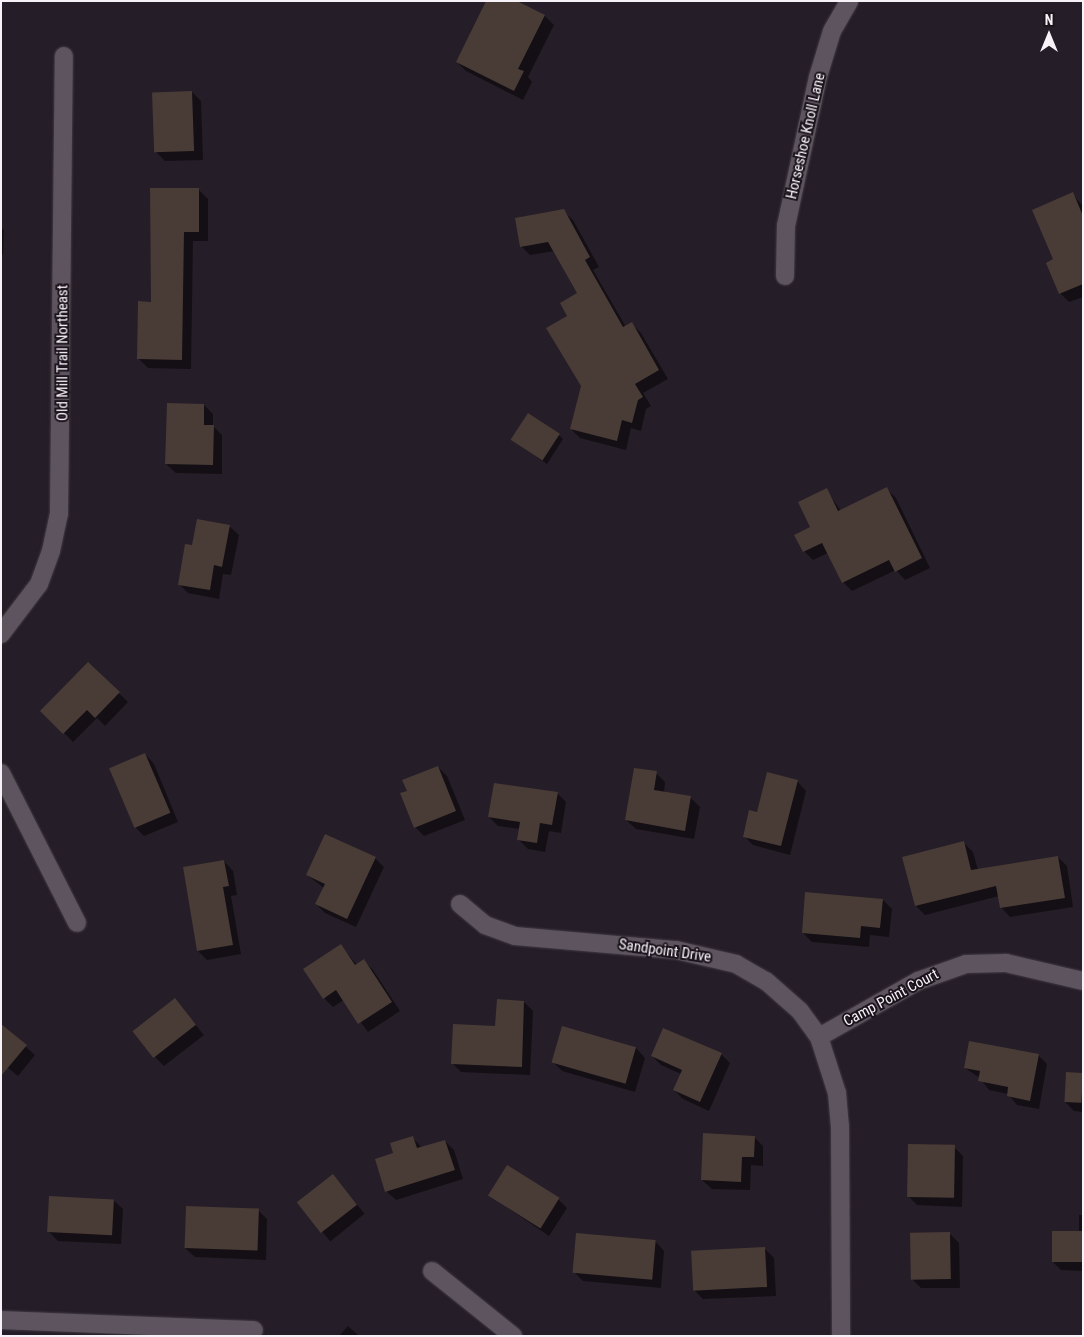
<!DOCTYPE html>
<html>
<head>
<meta charset="utf-8">
<style>
  body { margin:0 }
  #map { position:relative; width:1084px; height:1337px; overflow:hidden; background:#251d27; font-family:"Roboto Condensed",sans-serif }
  div>[style] { position:absolute }
  [style*='--x'] { left:calc(var(--x)*1px); top:calc(var(--y)*1px); width:calc(var(--w)*1px); rotate:calc(var(--a)*1deg) }
  .shadow>* { inset:0; background:#0007; transform-origin:0 0 }
  .building>* { inset:0; background:#493b36; transform-origin:0 0 }
  .roads { filter:drop-shadow(0 0 1px #413b43) drop-shadow(0 0 1px #413b43) }
  .street>* { height:18px; margin:-9px; padding:0 9px; transform-origin:9px; border-radius:9px; background:#5e5460 }
  span { translate:-50% -50%; white-space:nowrap; text-align:center; line-height:1.15; -webkit-text-stroke:4px #1c141d; paint-order:stroke }
  .street-label { font-size:15px; color:#f7f2f8 }
  .frame { position:absolute; inset:0; border:2px solid #f7f2f8; pointer-events:none }
  .north { position:absolute; left:1024px; top:10px; width:50px; height:50px; -webkit-text-stroke:4px #1c141d; paint-order:stroke; rotate:0deg; font-size:14px; font-weight:700; line-height:20px; text-align:center; color:#f7f2f8 }
  .north::after { content:''; display:block; margin:auto; width:18px; height:22px; background:#f7f2f8; clip-path:polygon(50% 0,100% 100%,50% 72%,0 100%) }
</style>
</head>
<body>
<div id="map">
  <div class="shadow">
    <div style="clip-path:polygon(514px 1px,545px 16px,554px 25px,528px 77px,532px 82px,523px 100px,466px 71px,457px 62px)"></div>
    <div style="clip-path:polygon(192px 92px,201px 101px,203px 160px,165px 161px,156px 152px)"></div>
    <div style="clip-path:polygon(199px 190px,208px 199px,208px 241px,193px 241px,191px 369px,148px 368px,139px 359px,152px 303px)"></div>
    <div style="clip-path:polygon(1072px 194px,1083px 206px,1083px 297px,1069px 302px,1060px 293px,1055px 260px)"></div>
    <div style="clip-path:polygon(563px 211px,573px 220px,599px 267px,593px 270px,626px 327px,632px 324px,641px 333px,668px 379px,643px 393px,651px 406px,646px 409px,641px 431px,631px 428px,626px 450px,580px 438px,571px 429px,583px 386px,569px 316px,579px 294px,555px 251px,530px 255px,521px 246px)"></div>
    <div style="clip-path:polygon(1px 227px,4px 230px,3px 255px,1px 254px)"></div>
    <div style="clip-path:polygon(204px 405px,213px 414px,213px 426px,222px 435px,222px 474px,176px 473px,166px 464px)"></div>
    <div style="clip-path:polygon(559px 435px,563px 439px,547px 464px,512px 440px)"></div>
    <div style="clip-path:polygon(887px 489px,896px 498px,930px 568px,905px 580px,896px 570px,852px 591px,843px 582px,828px 553px,813px 560px,804px 551px,811px 528px,826px 490px,841px 511px)"></div>
    <div style="clip-path:polygon(229px 526px,239px 535px,231px 575px,223px 574px,219px 599px,188px 593px,179px 584px,193px 547px)"></div>
    <div style="clip-path:polygon(88px 664px,128px 702px,105px 726px,97px 718px,73px 742px,42px 711px)"></div>
    <div style="clip-path:polygon(145px 754px,154px 764px,178px 822px,144px 836px,135px 827px)"></div>
    <div style="clip-path:polygon(438px 767px,447px 776px,465px 820px,424px 836px,415px 827px,408px 792px)"></div>
    <div style="clip-path:polygon(656px 773px,665px 782px,664px 793px,691px 798px,700px 807px,694px 839px,636px 829px,626px 820px)"></div>
    <div style="clip-path:polygon(797px 781px,806px 791px,790px 855px,753px 845px,744px 836px,758px 814px)"></div>
    <div style="clip-path:polygon(557px 793px,566px 802px,561px 833px,549px 831px,545px 852px,528px 849px,519px 840px,520px 829px,498px 826px,489px 817px)"></div>
    <div style="clip-path:polygon(964px 843px,973px 852px,978px 870px,1058px 857px,1067px 866px,1073px 907px,1010px 917px,1001px 907px,999px 896px,925px 915px,916px 906px)"></div>
    <div style="clip-path:polygon(375px 858px,384px 867px,356px 927px,325px 913px,316px 904px,324px 888px,307px 875px)"></div>
    <div style="clip-path:polygon(224px 861px,233px 871px,237px 895px,231px 896px,241px 954px,207px 960px,198px 951px)"></div>
    <div style="clip-path:polygon(883px 900px,892px 909px,889px 937px,870px 935px,869px 947px,812px 942px,803px 933px)"></div>
    <div style="clip-path:polygon(341px 946px,357px 965px,364px 961px,373px 970px,400px 1011px,368px 1032px,344px 1000px,333px 1007px,324px 998px)"></div>
    <div style="clip-path:polygon(174px 999px,204px 1035px,164px 1066px,155px 1057px)"></div>
    <div style="clip-path:polygon(524px 1002px,533px 1011px,530px 1075px,461px 1072px,452px 1063px)"></div>
    <div style="clip-path:polygon(1px 1025px,35px 1055px,18px 1076px,1px 1062px)"></div>
    <div style="clip-path:polygon(563px 1028px,636px 1048px,645px 1058px,635px 1092px,562px 1071px,553px 1062px)"></div>
    <div style="clip-path:polygon(664px 1029px,721px 1054px,730px 1063px,709px 1111px,683px 1099px,674px 1090px,681px 1074px,661px 1065px,652px 1056px)"></div>
    <div style="clip-path:polygon(1038px 1055px,1047px 1064px,1039px 1109px,1017px 1105px,1008px 1094px,989px 1090px,980px 1078px,965px 1068px)"></div>
    <div style="clip-path:polygon(1083px 1074px,1083px 1112px,1074px 1111px,1065px 1102px)"></div>
    <div style="clip-path:polygon(412px 1137px,422px 1148px,445px 1141px,454px 1150px,463px 1179px,396px 1200px,386px 1191px,395px 1154px)"></div>
    <div style="clip-path:polygon(754px 1137px,763px 1146px,763px 1166px,751px 1165px,750px 1190px,712px 1189px,702px 1180px)"></div>
    <div style="clip-path:polygon(954px 1147px,963px 1156px,962px 1207px,917px 1205px,908px 1196px)"></div>
    <div style="left:333px;top:1175px;width:50px;height:44px;rotate:51deg"></div>
    <div style="clip-path:polygon(489px 1195px,558px 1199px,567px 1208px,549px 1236px)"></div>
    <div style="clip-path:polygon(113px 1200px,123px 1209px,121px 1244px,58px 1241px,49px 1232px)"></div>
    <div style="clip-path:polygon(258px 1210px,267px 1219px,266px 1260px,195px 1257px,185px 1248px)"></div>
    <div style="clip-path:polygon(1079px 1215px,1083px 1215px,1083px 1271px,1061px 1270px,1052px 1261px,1079px 1232px)"></div>
    <div style="clip-path:polygon(950px 1234px,959px 1243px,960px 1288px,921px 1288px,912px 1279px)"></div>
    <div style="clip-path:polygon(655px 1241px,664px 1251px,661px 1288px,583px 1281px,574px 1272px)"></div>
    <div style="clip-path:polygon(765px 1249px,774px 1258px,776px 1296px,703px 1299px,694px 1290px)"></div>
    <div style="clip-path:polygon(348px 1326px,359px 1336px,339px 1336px)"></div>
  </div>
  <div class="building">
    <div style="clip-path:polygon(486px 1px,517px 1px,545px 15px,518px 69px,524px 71px,514px 91px,456px 62px)"></div>
    <div style="left:192px;top:91px;width:60px;height:40px;rotate:88deg"></div>
    <div style="clip-path:polygon(150px 188px,199px 188px,199px 232px,184px 232px,182px 360px,137px 359px,138px 301px,151px 302px)"></div>
    <div style="clip-path:polygon(1073px 192px,1083px 216px,1083px 284px,1059px 294px,1046px 263px,1053px 259px,1032px 210px)"></div>
    <div style="clip-path:polygon(564px 209px,590px 257px,585px 260px,623px 327px,632px 322px,659px 370px,635px 384px,643px 397px,638px 400px,632px 423px,622px 420px,617px 441px,570px 429px,581px 386px,546px 328px,567px 316px,560px 303px,577px 293px,548px 242px,520px 247px,515px 218px)"></div>
    <div style="clip-path:polygon(167px 403px,204px 404px,204px 425px,214px 425px,213px 465px,165px 464px)"></div>
    <div style="left:528px;top:413px;width:38px;height:32px;rotate:33deg"></div>
    <div style="clip-path:polygon(887px 487px,922px 558px,895px 572px,889px 560px,842px 583px,822px 543px,803px 552px,794px 535px,810px 527px,798px 502px,827px 488px,838px 511px)"></div>
    <div style="clip-path:polygon(197px 519px,230px 525px,222px 567px,214px 565px,210px 590px,178px 585px,185px 544px,192px 545px)"></div>
    <div style="clip-path:polygon(88px 662px,120px 692px,95px 718px,87px 710px,63px 734px,40px 711px)"></div>
    <div style="left:145px;top:753px;width:65px;height:39px;rotate:67deg"></div>
    <div style="clip-path:polygon(438px 766px,456px 811px,414px 828px,400px 793px,407px 791px,402px 780px)"></div>
    <div style="clip-path:polygon(634px 768px,657px 771px,654px 790px,691px 796px,685px 831px,625px 820px)"></div>
    <div style="clip-path:polygon(767px 772px,798px 780px,781px 846px,743px 837px,749px 810px,757px 812px)"></div>
    <div style="clip-path:polygon(494px 783px,558px 792px,552px 825px,540px 823px,537px 843px,517px 840px,520px 822px,488px 817px)"></div>
    <div style="clip-path:polygon(325px 834px,376px 857px,347px 919px,315px 904px,325px 884px,306px 875px)"></div>
    <div style="clip-path:polygon(964px 841px,971px 870px,1058px 856px,1065px 898px,1000px 908px,996px 886px,915px 906px,902px 857px)"></div>
    <div style="clip-path:polygon(224px 860px,229px 886px,223px 887px,233px 945px,197px 951px,183px 867px)"></div>
    <div style="clip-path:polygon(805px 892px,883px 899px,880px 928px,861px 926px,860px 938px,802px 933px)"></div>
    <div style="clip-path:polygon(341px 944px,355px 965px,364px 959px,392px 1002px,358px 1024px,336px 990px,323px 999px,303px 969px)"></div>
    <div style="left:175px;top:998px;width:34px;height:54px;rotate:52deg"></div>
    <div style="clip-path:polygon(497px 999px,524px 1001px,522px 1067px,451px 1064px,453px 1024px,495px 1026px)"></div>
    <div style="clip-path:polygon(1px 1024px,27px 1045px,1px 1076px)"></div>
    <div style="left:562px;top:1026px;width:77px;height:38px;rotate:16deg"></div>
    <div style="clip-path:polygon(663px 1028px,722px 1053px,700px 1102px,673px 1090px,682px 1070px,651px 1056px)"></div>
    <div style="clip-path:polygon(969px 1041px,1039px 1054px,1030px 1101px,1007px 1096px,1008px 1087px,978px 1081px,980px 1071px,964px 1068px)"></div>
    <div style="left:1066px;top:1072px;width:17px;height:30px;rotate:3deg"></div>
    <div style="clip-path:polygon(703px 1133px,755px 1136px,754px 1157px,742px 1157px,741px 1182px,701px 1180px)"></div>
    <div style="clip-path:polygon(413px 1136px,417px 1148px,445px 1140px,455px 1170px,385px 1192px,375px 1159px,393px 1153px,390px 1143px)"></div>
    <div style="left:908px;top:1144px;width:47px;height:53px;rotate:1deg"></div>
    <div style="left:507px;top:1165px;width:62px;height:36px;rotate:32deg"></div>
    <div style="left:333px;top:1174px;width:39px;height:46px;rotate:52deg"></div>
    <div style="left:49px;top:1196px;width:65px;height:36px;rotate:3deg"></div>
    <div style="left:186px;top:1206px;width:73px;height:42px;rotate:2deg"></div>
    <div style="left:1052px;top:1231px;width:31px;height:31px"></div>
    <div style="left:950px;top:1232px;width:47px;height:40px;rotate:89deg"></div>
    <div style="left:576px;top:1233px;width:80px;height:40px;rotate:5deg"></div>
    <div style="left:765px;top:1247px;width:40px;height:74px;rotate:87deg"></div>
  </div>
  <div class="roads">
    <div class="street">
      <div style="--x:785;--y:276;--w:50;--a:-88.9"></div>
      <div style="--x:786;--y:226;--w:152;--a:-77.9"></div>
      <div style="--x:818;--y:77;--w:48;--a:-73.1"></div>
      <div style="--x:832;--y:31;--w:34;--a:-60"></div>
      <div style="--x:1;--y:634;--w:63;--a:-52.8"></div>
      <div style="--x:39;--y:584;--w:35;--a:-70"></div>
      <div style="--x:51;--y:551;--w:38;--a:-78"></div>
      <div style="--x:59;--y:514;--w:458;--a:-89.4"></div>
      <div style="--x:1;--y:773;--w:168;--a:63.1"></div>
      <div style="--x:460;--y:904;--w:33;--a:40"></div>
      <div style="--x:485;--y:925;--w:32;--a:20"></div>
      <div style="--x:515;--y:936;--w:162;--a:5"></div>
      <div style="--x:676;--y:950;--w:62;--a:13.1"></div>
      <div style="--x:736;--y:964;--w:34;--a:30"></div>
      <div style="--x:766;--y:981;--w:45;--a:41.4"></div>
      <div style="--x:800;--y:1011;--w:32;--a:54"></div>
      <div style="--x:819;--y:1037;--w:59;--a:72.2"></div>
      <div style="--x:837;--y:1093;--w:33;--a:85"></div>
      <div style="--x:840;--y:1126;--w:210;--a:89.7"></div>
      <div style="--x:819;--y:1037;--w:114;--a:-29.5"></div>
      <div style="--x:918;--y:981;--w:51;--a:-19.5"></div>
      <div style="--x:966;--y:964;--w:40;--a:-1.4"></div>
      <div style="--x:1006;--y:963;--w:79;--a:13.2"></div>
      <div style="--x:432;--y:1271;--w:104;--a:38.7"></div>
      <div style="--x:1;--y:1320;--w:253;--a:2.3"></div>
    </div>
  </div>
  <div class="street-label">
    <span style="left:806px;top:136px;rotate:-77deg">Horseshoe Knoll Lane</span>
    <span style="left:63px;top:353px;rotate:-90deg">Old Mill Trail Northeast</span>
    <span style="left:665px;top:951px;rotate:8deg">Sandpoint Drive</span>
    <span style="left:891px;top:998px;rotate:-28deg">Camp Point Court</span>
  </div>
  <div class="frame"></div>
  <div class="north">N</div>
</div>
</body>
</html>
